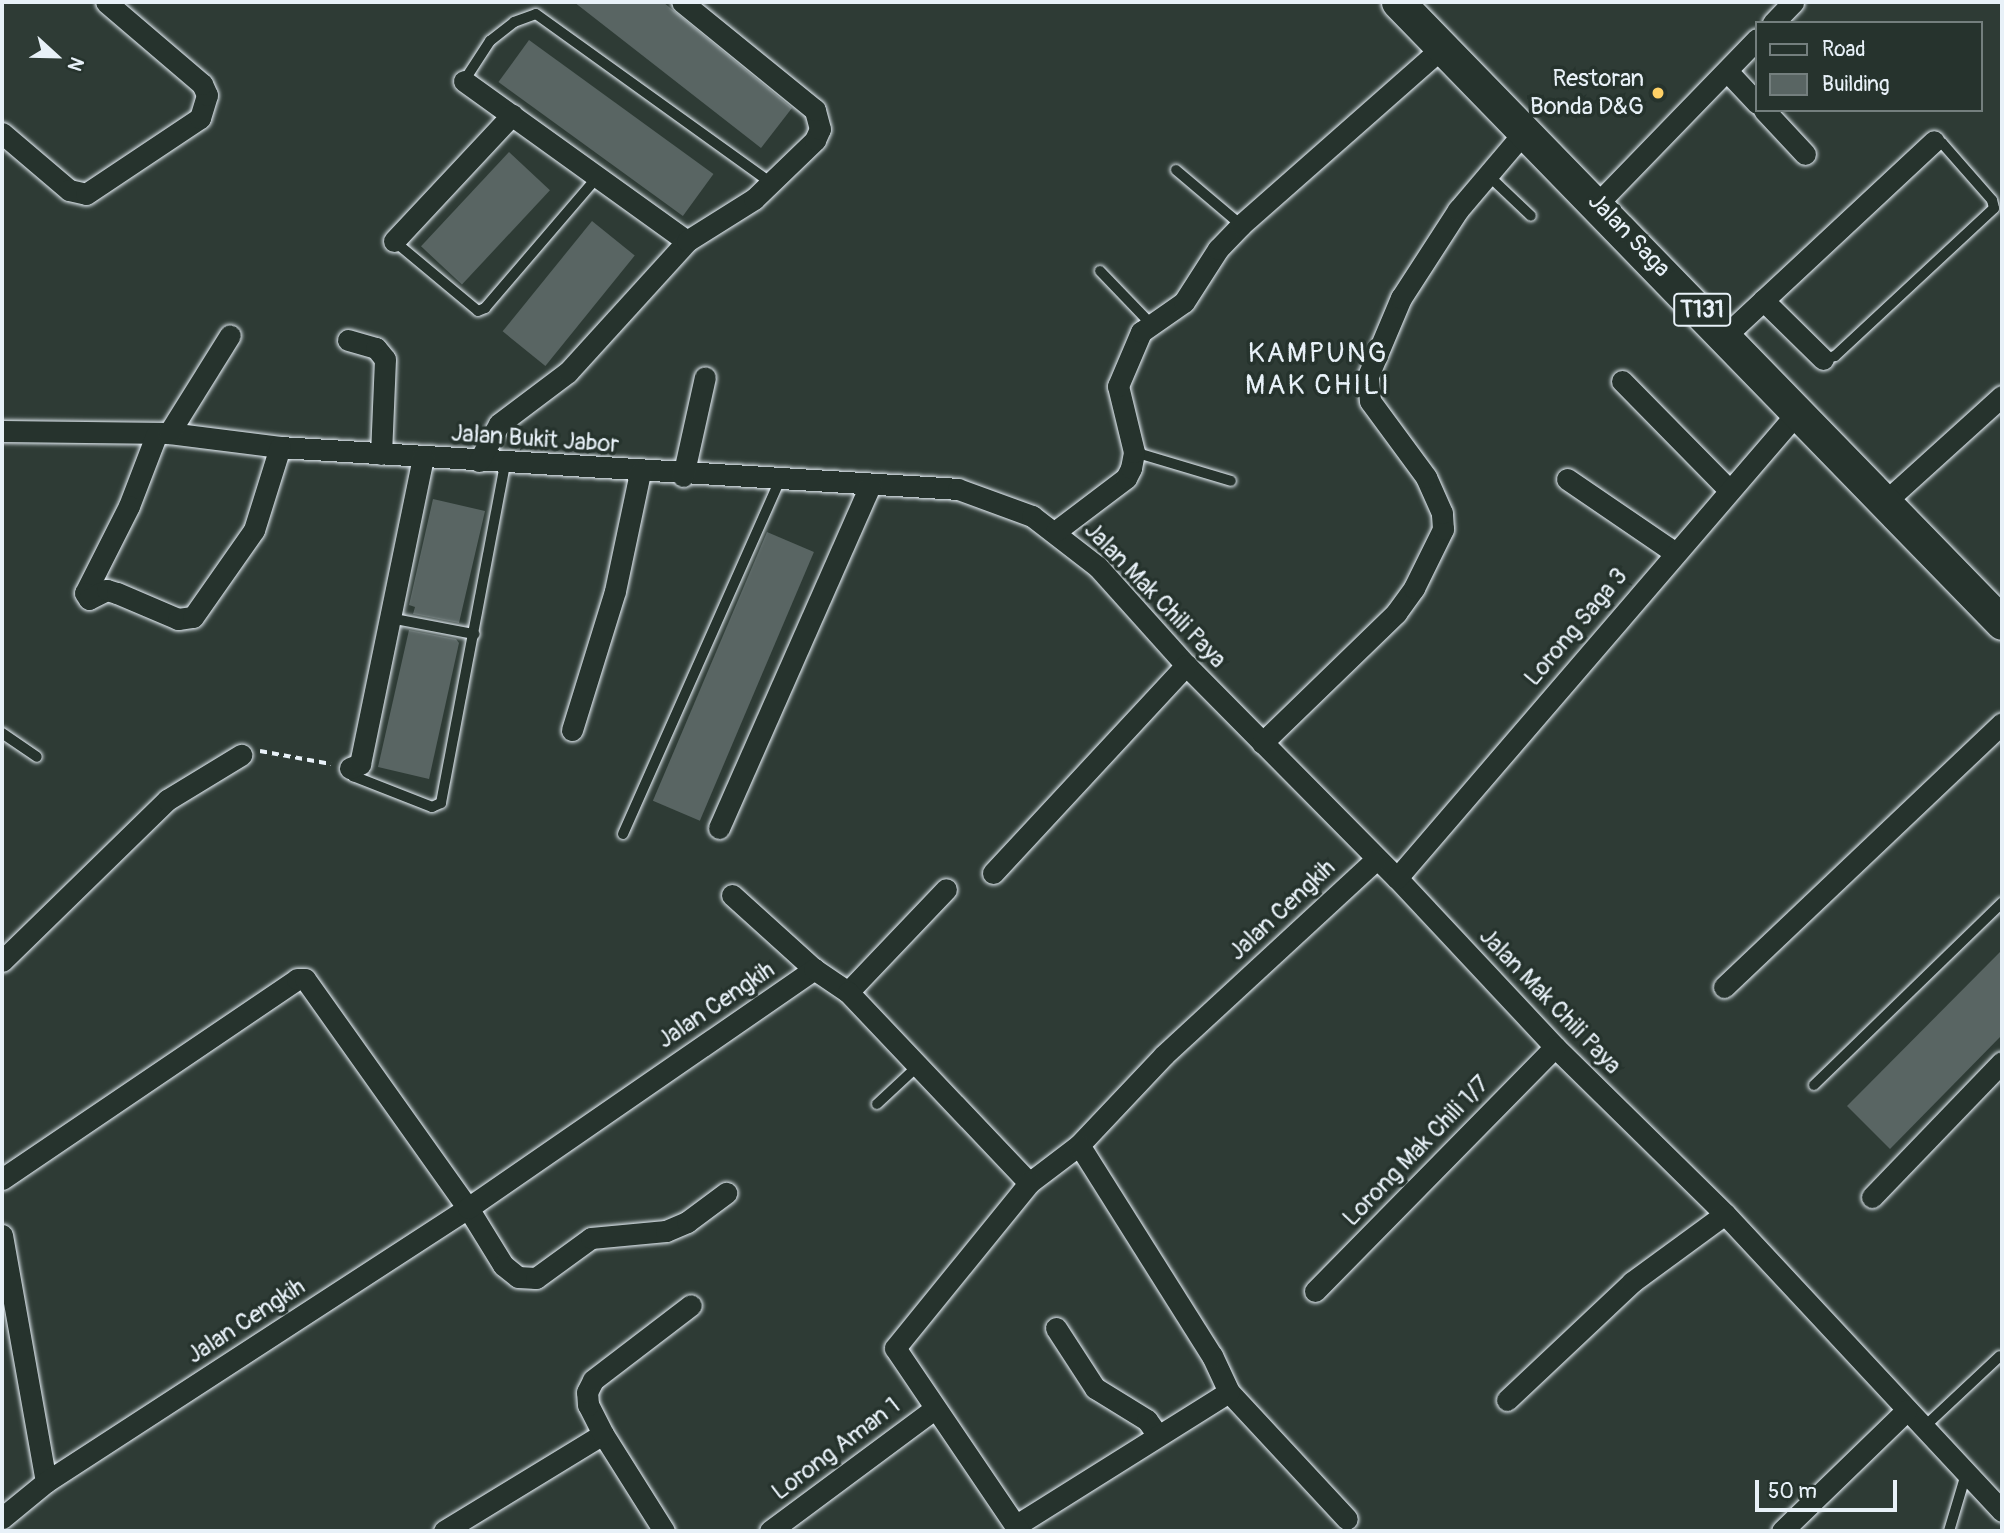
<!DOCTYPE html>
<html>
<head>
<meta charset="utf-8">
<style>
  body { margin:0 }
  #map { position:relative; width:2004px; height:1533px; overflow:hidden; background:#2e3b35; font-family:Pangolin,sans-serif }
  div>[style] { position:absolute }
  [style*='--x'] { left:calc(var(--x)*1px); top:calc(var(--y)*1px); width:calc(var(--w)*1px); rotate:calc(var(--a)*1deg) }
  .building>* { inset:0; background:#596563; transform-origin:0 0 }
  .path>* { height:3.5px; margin-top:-1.75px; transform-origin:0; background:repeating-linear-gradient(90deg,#e8f1f8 0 7px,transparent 0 12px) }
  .roads { filter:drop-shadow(0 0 2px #e8f1f8) drop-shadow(0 0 2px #e8f1f8) }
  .lane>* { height:10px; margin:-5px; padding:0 5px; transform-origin:5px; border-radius:5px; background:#26332d }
  .street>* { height:21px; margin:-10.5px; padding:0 10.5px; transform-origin:10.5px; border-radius:10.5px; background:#26332d }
  .primary>* { height:33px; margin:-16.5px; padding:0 16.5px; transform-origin:16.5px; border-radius:16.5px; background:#26332d }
  .dots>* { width:19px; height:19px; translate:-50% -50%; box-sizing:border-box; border:4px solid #26332d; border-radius:50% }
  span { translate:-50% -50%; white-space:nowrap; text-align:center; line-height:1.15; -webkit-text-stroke:7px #26332d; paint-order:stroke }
  .shield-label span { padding:2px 5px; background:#26332d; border:2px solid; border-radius:5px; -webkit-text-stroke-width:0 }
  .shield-label { font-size:23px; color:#e8f1f8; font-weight:700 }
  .poi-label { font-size:24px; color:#e8f1f8 }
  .right { translate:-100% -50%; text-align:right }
  .street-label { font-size:24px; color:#e8f1f8 }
  .quarter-label { font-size:28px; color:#e8f1f8; letter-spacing:2px }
  .frame { position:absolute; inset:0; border:4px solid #e8f1f8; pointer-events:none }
  .legend { position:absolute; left:1755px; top:21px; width:228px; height:91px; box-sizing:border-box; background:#26332d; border:2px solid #747f7e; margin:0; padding:9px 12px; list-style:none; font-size:21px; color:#e8f1f8 }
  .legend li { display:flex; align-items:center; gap:14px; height:35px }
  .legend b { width:35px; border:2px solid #747f7e }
  .north { position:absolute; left:21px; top:21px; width:70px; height:70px; -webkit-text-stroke:5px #26332d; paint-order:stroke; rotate:112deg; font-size:19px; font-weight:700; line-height:28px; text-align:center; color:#e8f1f8 }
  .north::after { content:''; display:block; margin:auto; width:24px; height:32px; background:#e8f1f8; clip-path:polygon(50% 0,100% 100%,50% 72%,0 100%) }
  .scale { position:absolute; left:1755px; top:1480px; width:142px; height:32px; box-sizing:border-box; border:4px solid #e8f1f8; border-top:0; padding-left:9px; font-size:21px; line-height:24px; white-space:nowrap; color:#e8f1f8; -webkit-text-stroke:5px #26332d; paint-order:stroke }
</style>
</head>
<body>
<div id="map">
  <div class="building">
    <div style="clip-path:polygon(574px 2px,663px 2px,792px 108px,761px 148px)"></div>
    <div style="left:529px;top:40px;width:228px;height:52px;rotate:36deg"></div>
    <div style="left:509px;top:152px;width:56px;height:129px;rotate:43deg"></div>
    <div style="left:592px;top:221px;width:55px;height:142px;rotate:39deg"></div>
    <div style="clip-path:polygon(433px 499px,485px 511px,459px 623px,413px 614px,415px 607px,409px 605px)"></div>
    <div style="left:767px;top:532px;width:51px;height:292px;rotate:23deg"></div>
    <div style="clip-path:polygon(409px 630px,456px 639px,459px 643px,429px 779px,378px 767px)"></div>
    <div style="clip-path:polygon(2002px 950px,2002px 1035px,1890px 1149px,1847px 1106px)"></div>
  </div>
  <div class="path">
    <div style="--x:260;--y:751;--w:72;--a:10.4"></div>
  </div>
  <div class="roads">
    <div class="lane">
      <div style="--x:464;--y:81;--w:48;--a:-57"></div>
      <div style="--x:490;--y:41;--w:31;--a:-38"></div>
      <div style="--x:514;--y:22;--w:23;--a:-20"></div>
      <div style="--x:536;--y:14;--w:289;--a:35.7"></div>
      <div style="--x:1176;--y:170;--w:85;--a:40.2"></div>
      <div style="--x:1488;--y:175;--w:59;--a:43.6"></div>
      <div style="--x:394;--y:241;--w:109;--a:39.8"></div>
      <div style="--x:478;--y:311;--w:8;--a:-23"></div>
      <div style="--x:485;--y:308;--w:174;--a:-49.4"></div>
      <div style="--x:1100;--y:271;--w:72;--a:46.1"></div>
      <div style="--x:1823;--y:359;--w:12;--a:-14"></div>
      <div style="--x:1835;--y:356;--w:217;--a:-42.9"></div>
      <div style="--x:1994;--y:208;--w:8;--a:-104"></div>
      <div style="--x:1992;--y:200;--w:76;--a:-131.3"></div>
      <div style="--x:1942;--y:143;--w:8;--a:-166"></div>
      <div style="--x:1134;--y:452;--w:101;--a:16.6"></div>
      <div style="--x:390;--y:618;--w:86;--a:10.8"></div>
      <div style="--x:2;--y:733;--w:42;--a:34.4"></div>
      <div style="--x:350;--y:768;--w:9;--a:69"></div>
      <div style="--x:353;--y:776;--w:85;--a:21.4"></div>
      <div style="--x:432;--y:807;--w:10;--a:-24"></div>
      <div style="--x:441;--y:803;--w:346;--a:-79.3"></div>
      <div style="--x:623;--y:834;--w:388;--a:-66.1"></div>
      <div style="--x:1814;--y:1085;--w:262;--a:-44.1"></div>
      <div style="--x:877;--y:1104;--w:59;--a:-42.9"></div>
      <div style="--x:1923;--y:1428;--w:105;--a:-43.1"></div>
      <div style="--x:1949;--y:1531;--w:59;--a:-73.4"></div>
    </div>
    <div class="street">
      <div style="--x:1773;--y:23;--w:29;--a:-46"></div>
      <div style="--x:1727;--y:71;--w:44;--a:46.8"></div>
      <div style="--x:464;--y:81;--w:274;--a:35.7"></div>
      <div style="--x:1764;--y:110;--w:60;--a:47"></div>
      <div style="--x:2;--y:133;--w:88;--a:40.4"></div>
      <div style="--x:69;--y:190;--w:17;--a:13"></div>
      <div style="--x:86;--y:194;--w:137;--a:-33.7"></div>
      <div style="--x:200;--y:118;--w:24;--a:-73"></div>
      <div style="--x:207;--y:95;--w:12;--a:-114"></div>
      <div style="--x:202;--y:84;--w:126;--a:-139.5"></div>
      <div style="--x:1598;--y:203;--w:228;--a:-45.9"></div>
      <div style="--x:394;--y:241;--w:173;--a:-46.9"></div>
      <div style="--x:1763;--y:300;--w:84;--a:44.5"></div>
      <div style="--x:1726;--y:335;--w:284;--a:-43"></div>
      <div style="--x:348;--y:340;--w:29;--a:16"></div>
      <div style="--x:376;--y:348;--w:14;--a:51"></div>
      <div style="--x:385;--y:359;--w:95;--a:92.4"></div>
      <div style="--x:1622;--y:381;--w:151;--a:45.5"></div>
      <div style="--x:2;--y:431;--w:167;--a:0.7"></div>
      <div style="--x:169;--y:433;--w:112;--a:7.2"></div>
      <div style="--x:280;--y:447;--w:679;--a:3.54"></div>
      <div style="--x:958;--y:489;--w:79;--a:20"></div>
      <div style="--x:1032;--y:516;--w:83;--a:37.7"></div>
      <div style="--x:1098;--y:567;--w:132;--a:48.1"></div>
      <div style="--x:1186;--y:665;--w:300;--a:45.3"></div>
      <div style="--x:1397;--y:878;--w:231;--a:46.9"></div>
      <div style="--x:1555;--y:1047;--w:238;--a:44.5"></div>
      <div style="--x:1725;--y:1214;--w:406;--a:47"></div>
      <div style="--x:157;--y:433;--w:78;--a:111"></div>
      <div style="--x:129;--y:506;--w:97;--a:116.8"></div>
      <div style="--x:85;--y:593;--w:7;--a:56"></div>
      <div style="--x:89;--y:599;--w:20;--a:-27"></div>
      <div style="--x:107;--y:590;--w:10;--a:17"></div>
      <div style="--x:117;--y:593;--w:66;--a:23.1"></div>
      <div style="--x:178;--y:619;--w:15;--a:-8"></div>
      <div style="--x:193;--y:617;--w:106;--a:-55"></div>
      <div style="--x:254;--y:530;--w:87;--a:-72.6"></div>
      <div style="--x:169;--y:433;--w:115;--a:-58.1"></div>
      <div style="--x:479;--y:461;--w:42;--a:-61.6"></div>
      <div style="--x:499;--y:424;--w:86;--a:-37"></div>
      <div style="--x:568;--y:372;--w:177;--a:-47.7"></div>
      <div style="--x:687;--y:241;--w:79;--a:-32.1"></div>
      <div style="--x:754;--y:199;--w:85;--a:-44"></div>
      <div style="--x:815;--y:140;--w:12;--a:-66"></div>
      <div style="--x:820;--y:129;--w:20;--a:-105"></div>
      <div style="--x:815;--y:110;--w:171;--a:-140.9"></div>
      <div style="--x:683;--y:476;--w:101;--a:-77.5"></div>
      <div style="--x:1567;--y:479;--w:130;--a:34.3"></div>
      <div style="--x:1886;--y:501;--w:156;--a:-42.2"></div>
      <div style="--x:1056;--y:531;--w:88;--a:-37.1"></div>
      <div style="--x:1126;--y:478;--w:11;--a:-63"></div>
      <div style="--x:1131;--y:468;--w:16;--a:-79"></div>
      <div style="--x:1134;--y:452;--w:68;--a:-103.6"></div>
      <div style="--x:1118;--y:386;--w:59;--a:-66.9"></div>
      <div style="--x:1141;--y:332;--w:52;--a:-34.9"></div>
      <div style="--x:1184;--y:302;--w:63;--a:-57.3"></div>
      <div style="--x:1218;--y:249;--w:33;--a:-46"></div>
      <div style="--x:1241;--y:225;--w:269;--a:-41.4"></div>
      <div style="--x:572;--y:730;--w:145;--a:-72.8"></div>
      <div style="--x:615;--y:591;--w:122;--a:-78.1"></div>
      <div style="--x:1262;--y:743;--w:187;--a:-44.1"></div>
      <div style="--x:1396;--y:613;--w:31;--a:-54"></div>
      <div style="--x:1414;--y:588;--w:66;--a:-63.8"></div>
      <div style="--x:1443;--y:529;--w:16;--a:-94"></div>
      <div style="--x:1442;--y:513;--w:39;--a:-114"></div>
      <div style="--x:1426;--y:477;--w:94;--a:-126.4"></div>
      <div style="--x:1370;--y:401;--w:25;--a:-95"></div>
      <div style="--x:1368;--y:376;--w:85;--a:-67.1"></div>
      <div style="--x:1401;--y:298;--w:105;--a:-57.1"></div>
      <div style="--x:1458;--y:210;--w:104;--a:-49.7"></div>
      <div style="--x:350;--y:768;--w:11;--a:-22"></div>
      <div style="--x:360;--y:764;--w:313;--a:-78.4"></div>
      <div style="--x:719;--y:828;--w:375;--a:-66.2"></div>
      <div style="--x:993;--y:873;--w:284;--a:-47.1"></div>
      <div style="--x:1397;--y:878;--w:613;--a:-49.3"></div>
      <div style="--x:732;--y:895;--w:110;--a:42.1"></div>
      <div style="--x:2;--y:961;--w:231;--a:-44.3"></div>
      <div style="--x:167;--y:800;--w:87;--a:-31.3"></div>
      <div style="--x:1724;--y:987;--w:383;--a:-43.5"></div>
      <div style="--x:848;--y:992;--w:142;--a:-46.4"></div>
      <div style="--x:2;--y:1179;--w:356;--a:-34.1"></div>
      <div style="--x:297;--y:979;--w:8;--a:0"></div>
      <div style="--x:305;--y:979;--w:281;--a:54.6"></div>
      <div style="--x:468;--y:1208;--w:67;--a:58.4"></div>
      <div style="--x:503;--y:1265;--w:19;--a:39"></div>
      <div style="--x:518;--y:1277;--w:18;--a:3"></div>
      <div style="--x:536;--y:1278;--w:68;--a:-36"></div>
      <div style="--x:591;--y:1238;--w:75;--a:-5.3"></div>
      <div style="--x:666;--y:1231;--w:23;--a:-23"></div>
      <div style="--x:687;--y:1222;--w:49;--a:-36.6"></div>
      <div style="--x:1872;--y:1197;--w:187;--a:-46.1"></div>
      <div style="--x:2;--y:1235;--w:251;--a:79.9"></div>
      <div style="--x:1315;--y:1291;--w:342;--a:-45.5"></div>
      <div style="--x:1056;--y:1328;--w:72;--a:57"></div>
      <div style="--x:1095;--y:1388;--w:61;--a:31.6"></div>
      <div style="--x:1147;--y:1420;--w:19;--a:55"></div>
      <div style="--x:1229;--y:1392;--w:173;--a:47.1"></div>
      <div style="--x:1507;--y:1400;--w:172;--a:-43.3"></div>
      <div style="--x:1632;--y:1282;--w:115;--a:-36.2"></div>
      <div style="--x:2;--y:1518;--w:57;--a:-39.3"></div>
      <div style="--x:46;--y:1482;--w:503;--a:-33"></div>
      <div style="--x:468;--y:1208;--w:421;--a:-34.6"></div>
      <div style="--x:814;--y:969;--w:41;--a:34.1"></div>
      <div style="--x:848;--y:992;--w:263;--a:46.5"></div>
      <div style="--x:1029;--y:1183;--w:63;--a:-37.2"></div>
      <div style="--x:1079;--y:1145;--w:124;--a:-46.6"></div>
      <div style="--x:1164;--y:1055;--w:287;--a:-42.7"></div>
      <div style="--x:1015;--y:1526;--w:252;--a:-32.1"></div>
      <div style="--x:1229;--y:1392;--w:40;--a:-115"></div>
      <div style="--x:1212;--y:1356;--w:249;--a:-122.2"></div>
      <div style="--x:444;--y:1531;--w:186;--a:-31.4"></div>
      <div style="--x:664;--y:1531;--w:115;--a:-122.2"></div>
      <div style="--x:603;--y:1434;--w:33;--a:-117"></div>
      <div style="--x:588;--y:1405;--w:13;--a:-94"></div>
      <div style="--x:587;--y:1392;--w:13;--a:-63"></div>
      <div style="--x:593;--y:1380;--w:123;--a:-37.4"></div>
      <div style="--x:770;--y:1531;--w:204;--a:-36.6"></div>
      <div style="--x:1019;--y:1531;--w:221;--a:-124.1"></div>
      <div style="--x:895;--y:1348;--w:213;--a:-50.9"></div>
      <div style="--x:1782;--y:1531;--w:173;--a:-44.1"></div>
    </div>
    <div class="primary">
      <div style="--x:1398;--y:2;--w:866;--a:45.8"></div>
    </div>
  </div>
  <div class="dots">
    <div style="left:1658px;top:93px;background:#ffd166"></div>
  </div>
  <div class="shield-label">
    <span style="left:1702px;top:310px">T131</span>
  </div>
  <div class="poi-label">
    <span class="right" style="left:1644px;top:93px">Restoran<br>Bonda D&amp;G</span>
  </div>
  <div class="street-label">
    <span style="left:1629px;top:235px;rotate:46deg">Jalan Saga</span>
    <span style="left:535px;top:439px;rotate:4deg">Jalan Bukit Jabor</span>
    <span style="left:1155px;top:595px;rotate:46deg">Jalan Mak Chili Paya</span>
    <span style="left:1576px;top:627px;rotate:-50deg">Lorong Saga 3</span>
    <span style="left:1282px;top:910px;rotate:-43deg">Jalan Cengkih</span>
    <span style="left:1550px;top:1001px;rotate:46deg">Jalan Mak Chili Paya</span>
    <span style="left:716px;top:1005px;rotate:-34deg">Jalan Cengkih</span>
    <span style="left:1416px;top:1151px;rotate:-46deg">Lorong Mak Chili 1/7</span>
    <span style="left:246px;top:1321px;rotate:-33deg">Jalan Cengkih</span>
    <span style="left:836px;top:1449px;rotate:-37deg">Lorong Aman 1</span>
  </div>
  <div class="quarter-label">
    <span style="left:1318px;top:370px">KAMPUNG<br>MAK CHILI</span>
  </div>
  <div class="frame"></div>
  <ul class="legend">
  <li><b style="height:9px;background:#26332d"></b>Road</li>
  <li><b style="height:19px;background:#596563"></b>Building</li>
  </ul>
  <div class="north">N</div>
  <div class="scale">50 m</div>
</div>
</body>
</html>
